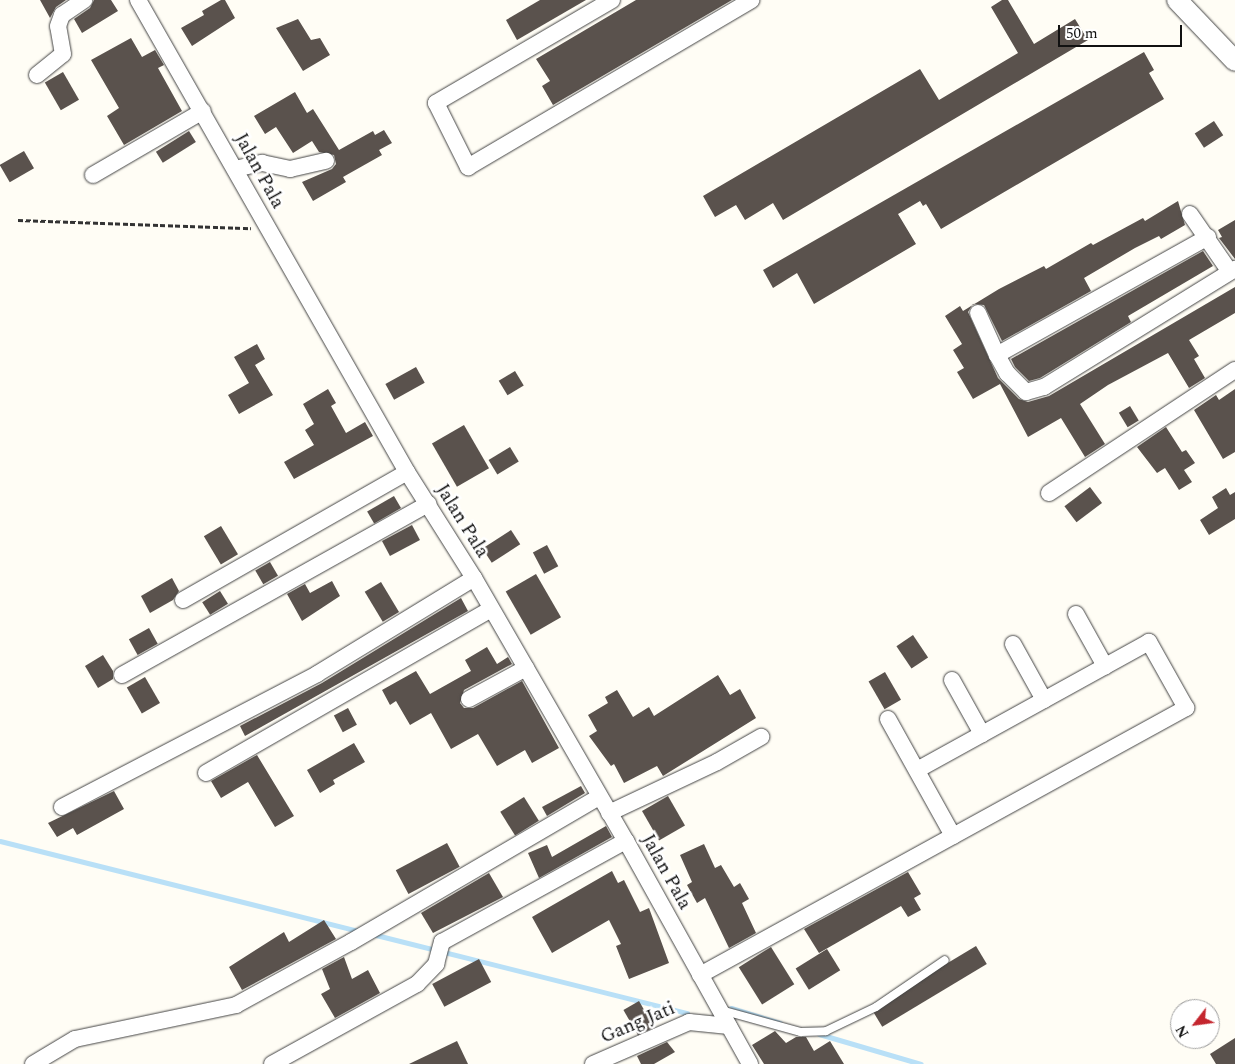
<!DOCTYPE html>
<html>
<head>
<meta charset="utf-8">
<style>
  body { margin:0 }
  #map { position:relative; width:1235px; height:1064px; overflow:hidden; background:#fffdf5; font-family:Spectral,serif }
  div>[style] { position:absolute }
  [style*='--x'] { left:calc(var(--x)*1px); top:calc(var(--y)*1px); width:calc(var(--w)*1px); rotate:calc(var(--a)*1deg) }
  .stream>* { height:5px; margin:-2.5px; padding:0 2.5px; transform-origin:2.5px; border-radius:2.5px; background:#b9e0f7 }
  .building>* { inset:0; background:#5a524d; transform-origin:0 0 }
  .path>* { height:3px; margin-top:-1.5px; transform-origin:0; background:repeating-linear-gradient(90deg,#333 0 5px,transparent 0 7.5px) }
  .roads { filter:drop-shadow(0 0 1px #444) drop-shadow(0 0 1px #444) }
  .service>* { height:8px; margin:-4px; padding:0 4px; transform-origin:4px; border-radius:4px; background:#fff }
  .minor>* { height:16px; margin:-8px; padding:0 8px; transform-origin:8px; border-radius:8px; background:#fff }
  .tertiary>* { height:20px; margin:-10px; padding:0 10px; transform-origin:10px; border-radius:10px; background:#fff }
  span { translate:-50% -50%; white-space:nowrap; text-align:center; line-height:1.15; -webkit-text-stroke:5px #fff; paint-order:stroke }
  .street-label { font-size:19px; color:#111 }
  .north { position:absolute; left:1170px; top:999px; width:50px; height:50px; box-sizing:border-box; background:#fff; border:1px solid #a0a0a0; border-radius:50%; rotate:240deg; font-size:14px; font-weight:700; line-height:20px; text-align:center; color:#111 }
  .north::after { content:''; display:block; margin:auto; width:18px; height:22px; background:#c4262e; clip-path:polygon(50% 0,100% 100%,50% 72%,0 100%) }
  .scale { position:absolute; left:1058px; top:25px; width:124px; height:22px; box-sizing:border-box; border:2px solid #111; border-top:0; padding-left:6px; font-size:15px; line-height:18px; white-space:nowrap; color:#111; -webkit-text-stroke:4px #fff; paint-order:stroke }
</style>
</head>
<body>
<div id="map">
  <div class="stream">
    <div style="--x:0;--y:841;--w:373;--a:14.1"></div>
    <div style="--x:372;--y:934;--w:325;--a:14.1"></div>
    <div style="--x:731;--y:1008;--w:51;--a:17"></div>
    <div style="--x:819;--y:1034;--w:106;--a:16.4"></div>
  </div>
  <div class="building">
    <div style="clip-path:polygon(40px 0,66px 0,56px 7px,50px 18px)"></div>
    <div style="clip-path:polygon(94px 0,111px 0,118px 11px,82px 33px,74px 19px,90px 8px)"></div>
    <div style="clip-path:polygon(221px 0,225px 0,235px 18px,192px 46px,181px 28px,204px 15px,202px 11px)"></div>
    <div style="clip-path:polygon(540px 0,586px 0,517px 40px,506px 20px)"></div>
    <div style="clip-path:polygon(636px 0,732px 0,553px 105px,542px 86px,550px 81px,536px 59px)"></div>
    <div style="clip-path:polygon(1002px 0,1008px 0,1034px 44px,1075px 19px,1088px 40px,783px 220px,773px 203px,745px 220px,736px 205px,715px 217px,703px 196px,920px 69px,939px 100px,1018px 53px,991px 7px)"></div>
    <div style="clip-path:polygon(298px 19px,311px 40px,320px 38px,330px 55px,303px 71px,276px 28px)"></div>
    <div style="clip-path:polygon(131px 38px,142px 57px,155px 50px,164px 65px,158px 68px,182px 111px,124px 145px,107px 116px,119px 108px,91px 60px)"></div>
    <div style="clip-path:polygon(1144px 52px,1154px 70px,1149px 73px,1164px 99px,941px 229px,926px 204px,923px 206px,920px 201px,898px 214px,916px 244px,814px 304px,797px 273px,773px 288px,763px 270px)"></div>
    <div style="left:63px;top:72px;width:32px;height:21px;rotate:60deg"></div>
    <div style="clip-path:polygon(295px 92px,307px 113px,313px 109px,339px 150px,373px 131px,375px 135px,384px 130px,392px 143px,379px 150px,382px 155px,343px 177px,346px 182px,313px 201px,302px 182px,332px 169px,336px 164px,334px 155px,319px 152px,312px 141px,293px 153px,276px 127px,265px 134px,254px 116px)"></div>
    <div style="left:1214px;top:121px;width:17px;height:23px;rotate:57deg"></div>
    <div style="left:189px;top:131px;width:13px;height:39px;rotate:58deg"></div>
    <div style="left:24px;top:151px;width:20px;height:28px;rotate:60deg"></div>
    <div style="clip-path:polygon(1178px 201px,1185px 225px,1161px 239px,1159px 236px,1135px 248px,1084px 278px,1091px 291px,1002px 341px,984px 305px,973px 304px,968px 312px,998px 378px,1019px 399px,1028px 402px,1049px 396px,1235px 287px,1235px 313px,1189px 340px,1199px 356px,1194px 359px,1205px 378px,1189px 388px,1168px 353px,1108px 385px,1080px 404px,1105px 444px,1085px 457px,1061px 418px,1028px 437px,1000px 384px,973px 399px,957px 372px,964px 368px,953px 350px,962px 344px,945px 316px,960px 306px,963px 311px,999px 289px,1044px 266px,1046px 269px,1091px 243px,1093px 245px,1143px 218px,1145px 221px)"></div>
    <div style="clip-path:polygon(1235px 220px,1235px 259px,1219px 238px,1222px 237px,1218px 230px)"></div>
    <div style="clip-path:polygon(1203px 251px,1213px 266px,1128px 316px,1131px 322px,1040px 378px,1029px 381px,1015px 367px,1011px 359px)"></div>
    <div style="clip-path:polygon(257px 344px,265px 359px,255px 365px,273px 395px,239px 414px,228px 395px,249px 383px,234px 357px)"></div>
    <div style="left:416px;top:367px;width:18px;height:35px;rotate:61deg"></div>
    <div style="left:515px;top:371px;width:17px;height:19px;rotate:59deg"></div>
    <div style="clip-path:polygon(328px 389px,336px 403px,331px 406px,346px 433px,365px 422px,373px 436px,294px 479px,284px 462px,314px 445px,305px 430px,314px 424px,303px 404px)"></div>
    <div style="clip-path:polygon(1235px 389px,1235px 452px,1223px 459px,1194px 410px,1216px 395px,1219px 400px)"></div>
    <div style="left:1130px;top:406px;width:17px;height:13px;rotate:59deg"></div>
    <div style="left:464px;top:425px;width:50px;height:37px;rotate:60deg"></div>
    <div style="clip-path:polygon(1166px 427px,1182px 452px,1186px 450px,1195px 463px,1184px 470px,1192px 482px,1179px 490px,1165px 468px,1157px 473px,1137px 447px)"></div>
    <div style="left:510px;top:447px;width:17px;height:25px;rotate:59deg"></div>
    <div style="left:1090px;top:487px;width:20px;height:32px;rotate:53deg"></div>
    <div style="clip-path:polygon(1226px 488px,1230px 495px,1235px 492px,1235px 519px,1209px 535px,1200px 520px,1218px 508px,1212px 497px)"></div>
    <div style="left:394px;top:496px;width:14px;height:31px;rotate:60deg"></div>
    <div style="left:412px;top:525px;width:17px;height:34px;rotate:62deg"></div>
    <div style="left:221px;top:526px;width:33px;height:20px;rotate:59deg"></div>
    <div style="left:511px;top:530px;width:17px;height:34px;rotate:57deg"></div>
    <div style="left:547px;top:545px;width:24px;height:16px;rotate:62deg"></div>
    <div style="left:270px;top:562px;width:16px;height:17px;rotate:60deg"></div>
    <div style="left:536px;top:574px;width:50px;height:35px;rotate:60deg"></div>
    <div style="clip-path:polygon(172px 578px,179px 591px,173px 600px,150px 613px,141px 596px)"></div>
    <div style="clip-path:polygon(332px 581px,340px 596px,302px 621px,287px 594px,305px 584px,310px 593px)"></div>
    <div style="left:381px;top:582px;width:35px;height:19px;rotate:59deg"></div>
    <div style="left:220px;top:591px;width:15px;height:21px;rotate:58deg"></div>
    <div style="clip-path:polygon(461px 598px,468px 611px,245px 736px,240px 726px,322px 683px)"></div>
    <div style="left:149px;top:628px;width:18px;height:23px;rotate:61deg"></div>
    <div style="left:913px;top:635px;width:27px;height:20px;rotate:56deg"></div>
    <div style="clip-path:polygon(487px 647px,497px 664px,508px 657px,512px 664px,464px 690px,460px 703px,464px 708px,473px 708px,522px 681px,559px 748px,532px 763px,525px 750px,497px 766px,478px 734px,451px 749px,431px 713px,410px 725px,396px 701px,390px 705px,382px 690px,416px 671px,430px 694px,471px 671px,465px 660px)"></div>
    <div style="clip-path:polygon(103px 655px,113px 671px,113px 679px,98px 688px,85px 666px)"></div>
    <div style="left:885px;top:672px;width:32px;height:19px;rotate:60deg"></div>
    <div style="clip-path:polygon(718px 675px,730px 695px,740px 689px,756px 718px,663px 776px,657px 766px,624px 783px,614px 764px,611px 766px,589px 736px,597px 731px,588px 715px,608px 703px,605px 697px,617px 690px,633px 717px,649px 707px,654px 716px)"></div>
    <div style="left:145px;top:677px;width:30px;height:21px;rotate:60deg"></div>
    <div style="left:348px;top:708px;width:19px;height:16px;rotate:62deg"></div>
    <div style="clip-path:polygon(354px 743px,365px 762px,333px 780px,335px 784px,320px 793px,307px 770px)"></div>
    <div style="clip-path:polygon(257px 755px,294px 816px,275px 827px,248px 782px,221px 798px,211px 781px)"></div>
    <div style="clip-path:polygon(581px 786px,585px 793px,547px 816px,542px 807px)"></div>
    <div style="clip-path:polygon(114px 791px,124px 809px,77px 835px,73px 828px,57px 837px,48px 823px)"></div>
    <div style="left:668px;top:796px;width:34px;height:30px;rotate:60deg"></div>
    <div style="left:524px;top:797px;width:28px;height:28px;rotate:58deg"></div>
    <div style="clip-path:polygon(606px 826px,612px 837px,539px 878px,528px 853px,547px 845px,552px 857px)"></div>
    <div style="left:447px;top:843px;width:27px;height:58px;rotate:62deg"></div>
    <div style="clip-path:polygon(704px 844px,715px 868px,721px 865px,734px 887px,740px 883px,749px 899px,742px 903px,756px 933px,729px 948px,705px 898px,697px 903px,687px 885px,692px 882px,680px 855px)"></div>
    <div style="clip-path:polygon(612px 871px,618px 883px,624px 880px,640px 912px,649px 908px,669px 963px,629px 979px,616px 946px,621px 944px,609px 920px,552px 953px,532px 917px)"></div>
    <div style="clip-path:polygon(908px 872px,921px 894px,914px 898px,921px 910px,908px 917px,901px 906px,819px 953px,804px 929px)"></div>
    <div style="clip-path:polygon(489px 873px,503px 897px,433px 933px,421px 913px)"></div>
    <div style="clip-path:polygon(324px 920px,336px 939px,242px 990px,229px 967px,284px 932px,289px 942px)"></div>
    <div style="left:976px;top:946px;width:21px;height:122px;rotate:59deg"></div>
    <div style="left:771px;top:947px;width:44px;height:38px;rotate:58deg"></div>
    <div style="left:827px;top:949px;width:25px;height:37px;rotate:58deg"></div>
    <div style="clip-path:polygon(344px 957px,352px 979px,368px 970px,380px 993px,335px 1018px,321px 994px,330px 989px,322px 969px)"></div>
    <div style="left:479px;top:959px;width:26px;height:53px;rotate:62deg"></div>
    <div style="left:639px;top:1001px;width:30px;height:18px;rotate:60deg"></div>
    <div style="clip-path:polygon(775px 1031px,786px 1043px,796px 1037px,806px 1037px,814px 1051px,830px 1041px,844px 1064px,764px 1064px,752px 1045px)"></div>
    <div style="clip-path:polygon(1235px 1038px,1235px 1064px,1216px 1064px,1210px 1054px)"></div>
    <div style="clip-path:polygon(457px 1041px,468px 1064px,409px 1064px)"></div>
    <div style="clip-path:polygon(667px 1042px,675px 1052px,654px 1064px,641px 1064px,637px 1056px)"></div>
  </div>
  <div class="path">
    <div style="--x:18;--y:220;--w:233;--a:2"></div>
  </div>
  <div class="roads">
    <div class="service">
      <div style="--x:721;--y:1010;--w:83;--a:15.4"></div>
      <div style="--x:801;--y:1032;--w:25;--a:-2"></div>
      <div style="--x:826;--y:1031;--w:55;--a:-25.6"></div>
      <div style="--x:876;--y:1007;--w:83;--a:-34.3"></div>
    </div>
    <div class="minor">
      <div style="--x:138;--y:0;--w:543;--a:60.32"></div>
      <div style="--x:407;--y:472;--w:125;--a:57.7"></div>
      <div style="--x:474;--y:578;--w:304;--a:60"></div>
      <div style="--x:626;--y:841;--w:255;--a:60.9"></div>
      <div style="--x:612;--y:0;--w:204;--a:149.7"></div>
      <div style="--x:436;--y:103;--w:72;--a:63.4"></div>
      <div style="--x:468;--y:167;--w:329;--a:-30.5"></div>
      <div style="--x:37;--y:75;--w:33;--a:-39"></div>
      <div style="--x:63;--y:54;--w:28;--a:-100"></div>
      <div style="--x:58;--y:26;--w:12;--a:-70"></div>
      <div style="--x:62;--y:15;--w:27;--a:-34"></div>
      <div style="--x:235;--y:169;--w:28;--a:-13"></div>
      <div style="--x:262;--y:163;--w:29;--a:12"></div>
      <div style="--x:290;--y:169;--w:37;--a:-13"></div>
      <div style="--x:93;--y:175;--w:127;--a:-30.2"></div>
      <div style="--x:1190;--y:214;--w:70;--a:55.4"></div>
      <div style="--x:1208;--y:237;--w:242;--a:150.8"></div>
      <div style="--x:997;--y:355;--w:21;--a:61"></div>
      <div style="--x:1007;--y:373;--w:27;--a:45"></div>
      <div style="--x:1026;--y:392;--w:19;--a:-16"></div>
      <div style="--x:1044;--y:387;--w:225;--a:-31.7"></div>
      <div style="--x:978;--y:313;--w:46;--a:65.7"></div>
      <div style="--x:1049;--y:493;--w:223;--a:-33.5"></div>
      <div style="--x:183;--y:600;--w:258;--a:-29.7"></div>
      <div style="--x:1076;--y:614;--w:60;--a:60.9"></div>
      <div style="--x:1013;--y:644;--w:64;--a:61"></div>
      <div style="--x:122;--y:675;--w:351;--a:-29.2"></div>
      <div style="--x:952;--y:680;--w:62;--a:60.9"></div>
      <div style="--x:469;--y:699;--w:65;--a:-28.5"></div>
      <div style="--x:888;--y:719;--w:134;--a:60.9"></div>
      <div style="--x:206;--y:773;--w:327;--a:-29.9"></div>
      <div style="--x:62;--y:807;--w:288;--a:-27.5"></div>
      <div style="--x:317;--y:674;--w:184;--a:-31.4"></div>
      <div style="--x:609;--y:813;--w:119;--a:-25.3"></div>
      <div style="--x:717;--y:762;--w:51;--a:-29.6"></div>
      <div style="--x:700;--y:975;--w:555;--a:-28.78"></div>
      <div style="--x:1186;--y:708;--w:76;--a:-119.3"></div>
      <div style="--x:1149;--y:642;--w:265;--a:151.1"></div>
      <div style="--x:33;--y:1064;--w:49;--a:-30.8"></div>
      <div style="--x:75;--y:1039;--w:165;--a:-11.9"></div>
      <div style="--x:236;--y:1005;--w:131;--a:-28.7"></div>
      <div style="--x:351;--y:942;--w:287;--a:-30.3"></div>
      <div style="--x:272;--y:1064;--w:166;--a:-28.9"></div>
      <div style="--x:417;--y:984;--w:28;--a:-46"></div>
      <div style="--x:436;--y:964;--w:23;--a:-75"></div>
      <div style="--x:442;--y:942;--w:210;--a:-28.8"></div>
      <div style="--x:593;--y:1064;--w:105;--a:-23.6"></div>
      <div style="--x:689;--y:1022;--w:40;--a:5.7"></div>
    </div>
    <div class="tertiary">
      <div style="--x:1177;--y:0;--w:84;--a:46.4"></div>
    </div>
  </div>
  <div class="street-label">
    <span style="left:259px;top:171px;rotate:61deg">Jalan Pala</span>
    <span style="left:462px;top:521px;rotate:58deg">Jalan Pala</span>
    <span style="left:666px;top:872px;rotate:61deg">Jalan Pala</span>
    <span style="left:638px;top:1023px;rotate:-23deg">Gang Jati</span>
  </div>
  <div class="north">N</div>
  <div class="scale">50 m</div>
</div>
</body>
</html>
